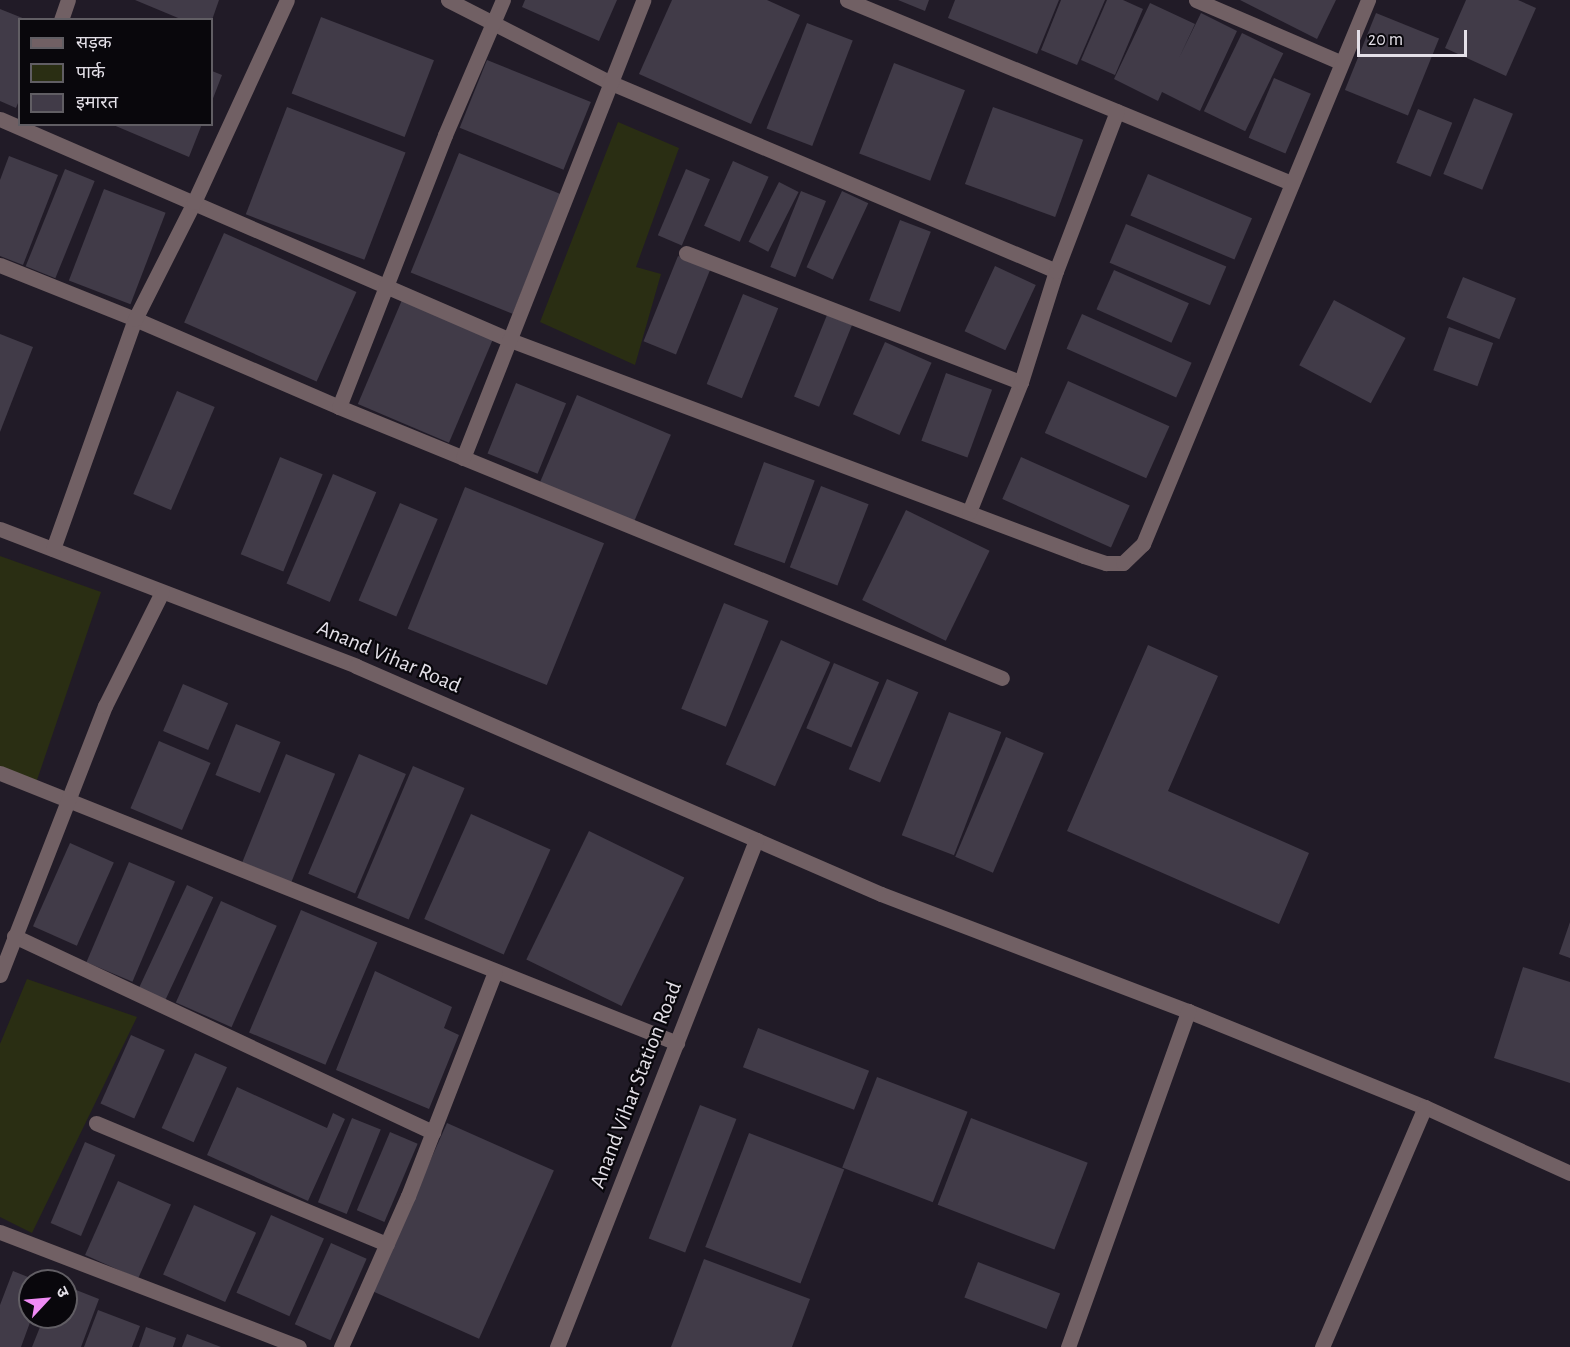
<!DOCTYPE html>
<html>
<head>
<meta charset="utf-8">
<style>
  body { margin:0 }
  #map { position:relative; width:1570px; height:1347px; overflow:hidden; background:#211b27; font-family:"Alegreya Sans","Noto Sans Devanagari",sans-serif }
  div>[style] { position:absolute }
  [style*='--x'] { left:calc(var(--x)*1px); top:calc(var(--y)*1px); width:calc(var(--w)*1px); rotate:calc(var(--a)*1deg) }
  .green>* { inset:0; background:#2a2e13 }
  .building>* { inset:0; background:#413b48; transform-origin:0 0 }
  .minor>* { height:15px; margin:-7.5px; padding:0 7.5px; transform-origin:7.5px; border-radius:7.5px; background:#716064 }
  span { translate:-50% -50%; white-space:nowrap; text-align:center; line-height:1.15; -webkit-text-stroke:4.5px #09070c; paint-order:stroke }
  .street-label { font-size:22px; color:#e4e0e8 }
  .legend { position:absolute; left:18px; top:18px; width:195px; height:108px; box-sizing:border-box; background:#09070c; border:2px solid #615e64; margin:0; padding:8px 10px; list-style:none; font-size:18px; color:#e4e0e8 }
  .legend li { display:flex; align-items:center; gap:12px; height:30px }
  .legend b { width:30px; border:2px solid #615e64 }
  .north { position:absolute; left:18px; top:1269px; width:60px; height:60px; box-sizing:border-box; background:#09070c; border:2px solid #615e64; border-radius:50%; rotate:64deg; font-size:16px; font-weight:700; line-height:24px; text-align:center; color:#e4e0e8 }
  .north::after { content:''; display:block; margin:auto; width:21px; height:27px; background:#f08bf5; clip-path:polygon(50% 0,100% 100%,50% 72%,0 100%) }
  .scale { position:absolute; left:1357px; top:30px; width:110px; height:27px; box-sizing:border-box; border:3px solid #e4e0e8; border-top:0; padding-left:8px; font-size:18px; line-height:21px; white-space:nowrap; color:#e4e0e8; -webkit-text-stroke:4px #09070c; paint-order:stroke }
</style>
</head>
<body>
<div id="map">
  <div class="green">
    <div style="clip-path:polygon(618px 122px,679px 148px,636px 267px,661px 274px,635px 365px,540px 322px)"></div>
    <div style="clip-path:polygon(0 556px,101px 592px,36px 783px,0 769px)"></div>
    <div style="clip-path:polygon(27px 979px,137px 1017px,32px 1233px,0 1217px,0 1044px)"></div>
  </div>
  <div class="building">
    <div style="clip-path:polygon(135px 0,219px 0,212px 20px,183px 20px)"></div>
    <div style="clip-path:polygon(525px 0,617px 0,599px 41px,522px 7px)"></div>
    <div style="clip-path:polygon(672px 0,767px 0,800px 15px,751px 124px,639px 74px)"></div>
    <div style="clip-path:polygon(898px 0,929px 0,925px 11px)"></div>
    <div style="clip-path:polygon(955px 0,1059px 0,1037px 54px,948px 18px)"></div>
    <div style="clip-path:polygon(1061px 0,1105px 0,1077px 65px,1041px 50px)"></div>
    <div style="clip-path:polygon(1107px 0,1123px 0,1143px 9px,1115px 75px,1081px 60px)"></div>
    <div style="clip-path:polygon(1240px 0,1336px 0,1317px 39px)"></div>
    <div style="clip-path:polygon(1466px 0,1518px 0,1536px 8px,1506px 76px,1445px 48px)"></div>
    <div style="clip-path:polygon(1150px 3px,1195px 24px,1179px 58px,1201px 13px,1237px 31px,1200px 111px,1162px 92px,1158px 101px,1114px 79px)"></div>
    <div style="clip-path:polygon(0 9px,25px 19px,20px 20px,20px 98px,16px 108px,0 101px)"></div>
    <div style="left:1376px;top:13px;width:68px;height:83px;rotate:22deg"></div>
    <div style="left:321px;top:17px;width:121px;height:82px;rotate:21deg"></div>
    <div style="left:807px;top:23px;width:49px;height:113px;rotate:21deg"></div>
    <div style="left:1242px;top:33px;width:46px;height:87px;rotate:26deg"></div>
    <div style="left:487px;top:60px;width:112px;height:73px;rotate:22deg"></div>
    <div style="left:894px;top:63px;width:76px;height:97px;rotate:21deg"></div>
    <div style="clip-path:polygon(212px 71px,222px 75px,212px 101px)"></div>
    <div style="left:1274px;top:78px;width:40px;height:65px;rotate:23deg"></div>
    <div style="left:1474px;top:98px;width:42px;height:82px;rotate:22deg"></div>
    <div style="left:287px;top:107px;width:127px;height:115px;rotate:21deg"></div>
    <div style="left:993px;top:107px;width:96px;height:82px;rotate:20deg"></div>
    <div style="left:1418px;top:109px;width:37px;height:58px;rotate:22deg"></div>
    <div style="clip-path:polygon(111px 124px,202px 124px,189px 157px)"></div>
    <div style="left:459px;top:153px;width:110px;height:129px;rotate:22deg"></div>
    <div style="clip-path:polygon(9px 156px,58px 175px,23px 265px,0 256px,0 180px)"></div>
    <div style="left:733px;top:161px;width:39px;height:71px;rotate:24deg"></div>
    <div style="left:65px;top:169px;width:32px;height:105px;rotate:22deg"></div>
    <div style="left:686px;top:169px;width:26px;height:72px;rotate:23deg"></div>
    <div style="left:1148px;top:174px;width:113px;height:45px;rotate:23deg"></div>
    <div style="left:779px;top:182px;width:22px;height:67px;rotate:27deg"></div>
    <div style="left:104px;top:189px;width:66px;height:98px;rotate:21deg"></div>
    <div style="left:801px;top:191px;width:27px;height:82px;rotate:22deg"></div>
    <div style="left:842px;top:191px;width:29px;height:84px;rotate:25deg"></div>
    <div style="left:900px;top:220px;width:33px;height:86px;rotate:21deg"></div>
    <div style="left:1126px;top:224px;width:109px;height:42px;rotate:23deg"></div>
    <div style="left:224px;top:233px;width:145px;height:98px;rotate:24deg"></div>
    <div style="left:678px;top:256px;width:35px;height:92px;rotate:22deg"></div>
    <div style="left:995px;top:266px;width:45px;height:72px;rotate:25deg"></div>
    <div style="left:1114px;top:270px;width:82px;height:43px;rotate:24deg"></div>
    <div style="left:1463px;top:277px;width:57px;height:44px;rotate:22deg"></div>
    <div style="left:743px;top:294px;width:38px;height:97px;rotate:22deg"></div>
    <div style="left:402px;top:300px;width:99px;height:113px;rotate:23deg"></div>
    <div style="left:1334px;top:300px;width:81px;height:74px;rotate:28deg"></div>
    <div style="left:1082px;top:314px;width:120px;height:38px;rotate:24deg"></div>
    <div style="left:827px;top:315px;width:27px;height:88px;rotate:22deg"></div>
    <div style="left:1449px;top:327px;width:47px;height:46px;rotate:20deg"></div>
    <div style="clip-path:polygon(0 334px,33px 347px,0 432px)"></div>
    <div style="left:885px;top:342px;width:51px;height:79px;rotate:24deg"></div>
    <div style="left:946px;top:373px;width:49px;height:72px;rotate:20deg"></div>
    <div style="left:1068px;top:381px;width:111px;height:57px;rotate:24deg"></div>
    <div style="left:516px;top:383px;width:54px;height:76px;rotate:22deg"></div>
    <div style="left:177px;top:391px;width:41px;height:112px;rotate:23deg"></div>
    <div style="left:577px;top:395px;width:102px;height:99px;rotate:23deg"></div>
    <div style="left:280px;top:457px;width:46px;height:105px;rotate:22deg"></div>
    <div style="left:1021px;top:457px;width:119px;height:46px;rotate:24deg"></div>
    <div style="left:764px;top:462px;width:54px;height:88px;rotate:20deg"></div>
    <div style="left:333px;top:474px;width:47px;height:119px;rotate:23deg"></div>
    <div style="left:821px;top:486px;width:51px;height:87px;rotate:21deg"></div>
    <div style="left:465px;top:487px;width:150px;height:153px;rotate:22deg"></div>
    <div style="left:400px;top:503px;width:41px;height:106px;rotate:23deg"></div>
    <div style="left:906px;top:510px;width:93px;height:100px;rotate:26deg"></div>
    <div style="left:724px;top:603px;width:48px;height:114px;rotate:22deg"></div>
    <div style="left:781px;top:640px;width:54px;height:136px;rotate:24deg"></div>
    <div style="clip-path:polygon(1148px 645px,1218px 676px,1168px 791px,1309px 853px,1279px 924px,1067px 831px)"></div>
    <div style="left:834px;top:663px;width:49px;height:71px;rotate:23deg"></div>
    <div style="left:887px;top:679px;width:34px;height:98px;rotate:23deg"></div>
    <div style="left:183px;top:684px;width:49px;height:51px;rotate:23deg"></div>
    <div style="left:949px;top:712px;width:56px;height:132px;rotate:21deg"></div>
    <div style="left:236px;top:724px;width:48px;height:55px;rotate:22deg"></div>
    <div style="left:1006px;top:737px;width:41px;height:130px;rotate:23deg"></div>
    <div style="left:159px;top:741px;width:56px;height:73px;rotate:23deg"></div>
    <div style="left:286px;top:754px;width:53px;height:117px;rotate:22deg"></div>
    <div style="left:359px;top:754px;width:51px;height:130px;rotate:23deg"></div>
    <div style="left:413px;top:766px;width:56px;height:143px;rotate:23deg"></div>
    <div style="left:471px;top:814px;width:87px;height:115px;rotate:24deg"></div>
    <div style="left:589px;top:831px;width:106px;height:143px;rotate:26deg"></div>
    <div style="left:70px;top:843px;width:48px;height:91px;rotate:24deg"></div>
    <div style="left:129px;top:862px;width:50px;height:109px;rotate:23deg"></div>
    <div style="left:187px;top:885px;width:29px;height:114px;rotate:25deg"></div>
    <div style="left:221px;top:901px;width:61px;height:111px;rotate:24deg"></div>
    <div style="left:301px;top:910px;width:83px;height:133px;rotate:23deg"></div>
    <div style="clip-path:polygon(1570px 922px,1570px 958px,1559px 954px)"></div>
    <div style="clip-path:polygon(1523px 967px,1570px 982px,1570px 1083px,1494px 1058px)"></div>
    <div style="clip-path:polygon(375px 971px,452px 1007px,444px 1028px,459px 1035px,429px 1109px,336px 1070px)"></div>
    <div style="left:758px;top:1028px;width:119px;height:42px;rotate:21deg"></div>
    <div style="left:131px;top:1035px;width:37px;height:75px;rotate:24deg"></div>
    <div style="left:195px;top:1053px;width:35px;height:82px;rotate:24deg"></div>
    <div style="left:877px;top:1077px;width:97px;height:97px;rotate:21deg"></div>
    <div style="clip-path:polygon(237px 1087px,327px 1128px,333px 1113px,345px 1119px,308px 1201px,207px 1155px)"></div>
    <div style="left:700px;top:1105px;width:39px;height:143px;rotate:21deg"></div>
    <div style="left:352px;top:1118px;width:31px;height:91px;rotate:22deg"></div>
    <div style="left:971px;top:1118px;width:125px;height:93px;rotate:21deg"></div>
    <div style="left:447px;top:1123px;width:117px;height:184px;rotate:24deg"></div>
    <div style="left:390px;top:1132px;width:30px;height:85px;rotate:23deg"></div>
    <div style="left:749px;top:1133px;width:102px;height:122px;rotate:21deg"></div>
    <div style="left:85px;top:1142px;width:33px;height:88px;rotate:23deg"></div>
    <div style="left:118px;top:1181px;width:58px;height:81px;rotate:24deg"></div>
    <div style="left:194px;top:1205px;width:68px;height:76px;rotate:24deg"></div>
    <div style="left:271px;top:1215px;width:58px;height:85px;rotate:24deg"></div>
    <div style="left:331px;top:1243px;width:39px;height:89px;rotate:24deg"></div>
    <div style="clip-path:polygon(704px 1259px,810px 1299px,792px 1347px,671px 1347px)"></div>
    <div style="left:978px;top:1262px;width:88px;height:38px;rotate:21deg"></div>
    <div style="clip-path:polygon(13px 1271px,38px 1281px,30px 1281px,30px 1317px,32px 1317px,21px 1347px,0 1347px,0 1305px)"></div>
    <div style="clip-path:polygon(66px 1286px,99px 1299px,81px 1347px,32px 1347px,44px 1317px,66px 1317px)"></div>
    <div style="clip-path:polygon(98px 1310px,140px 1326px,132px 1347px,84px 1347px)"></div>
    <div style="clip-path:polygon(146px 1327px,176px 1338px,173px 1347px,139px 1347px)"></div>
    <div style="clip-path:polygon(187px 1334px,221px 1347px,182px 1347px)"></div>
  </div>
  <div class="minor">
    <div style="--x:448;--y:0;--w:181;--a:27"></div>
    <div style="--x:609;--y:82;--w:485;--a:22.9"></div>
    <div style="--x:847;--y:0;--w:481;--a:22.4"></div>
    <div style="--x:1196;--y:0;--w:157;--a:23.3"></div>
    <div style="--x:61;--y:20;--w:21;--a:-71"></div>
    <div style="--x:0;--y:119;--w:556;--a:23.43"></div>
    <div style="--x:510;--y:340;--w:613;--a:20.62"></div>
    <div style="--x:1084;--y:556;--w:23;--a:18"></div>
    <div style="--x:1106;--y:563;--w:17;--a:0"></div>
    <div style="--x:1123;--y:563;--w:28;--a:-44"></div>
    <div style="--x:1143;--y:544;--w:589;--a:-67.53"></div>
    <div style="--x:686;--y:253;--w:359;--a:21.1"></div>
    <div style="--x:0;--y:265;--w:145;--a:21.8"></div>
    <div style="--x:135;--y:319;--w:222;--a:23.3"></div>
    <div style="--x:339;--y:407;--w:716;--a:22.23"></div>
    <div style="--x:339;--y:407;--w:292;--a:-68.7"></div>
    <div style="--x:445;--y:135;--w:147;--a:-66.8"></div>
    <div style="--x:463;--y:458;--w:492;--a:-68.5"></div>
    <div style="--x:969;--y:512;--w:140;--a:-68.2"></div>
    <div style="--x:1021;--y:382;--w:116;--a:-72.5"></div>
    <div style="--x:1056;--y:271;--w:171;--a:-69.1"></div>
    <div style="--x:0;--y:529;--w:381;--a:21"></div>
    <div style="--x:356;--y:666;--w:572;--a:23.47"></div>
    <div style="--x:881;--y:894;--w:329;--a:20.9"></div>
    <div style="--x:1188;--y:1011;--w:256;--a:22.1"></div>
    <div style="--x:1425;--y:1107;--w:159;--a:24.5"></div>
    <div style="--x:53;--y:549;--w:244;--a:-70.4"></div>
    <div style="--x:135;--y:319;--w:131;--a:-63.2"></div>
    <div style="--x:194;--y:202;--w:222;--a:-65.3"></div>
    <div style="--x:0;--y:773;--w:729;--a:21.74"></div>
    <div style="--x:14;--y:936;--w:463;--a:25.1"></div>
    <div style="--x:0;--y:975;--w:289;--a:-68.7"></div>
    <div style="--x:105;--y:706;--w:127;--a:-63.4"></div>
    <div style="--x:96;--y:1123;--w:315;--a:22.6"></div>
    <div style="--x:0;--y:1232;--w:320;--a:21"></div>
    <div style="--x:341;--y:1347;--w:165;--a:-66.1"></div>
    <div style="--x:408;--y:1196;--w:240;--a:-68.8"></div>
    <div style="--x:557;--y:1347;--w:545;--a:-68.57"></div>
    <div style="--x:1068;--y:1347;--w:357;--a:-70.3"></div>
    <div style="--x:1322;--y:1347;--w:261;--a:-66.8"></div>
  </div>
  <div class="street-label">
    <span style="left:389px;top:657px;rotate:23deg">Anand Vihar Road</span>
    <span style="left:636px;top:1085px;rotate:-69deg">Anand Vihar Station Road</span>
  </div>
  <ul class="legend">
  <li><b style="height:8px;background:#716064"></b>सड़क</li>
  <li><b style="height:16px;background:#2a2e13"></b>पार्क</li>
  <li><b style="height:16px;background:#413b48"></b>इमारत</li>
  </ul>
  <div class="north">उ</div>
  <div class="scale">20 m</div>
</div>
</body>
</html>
